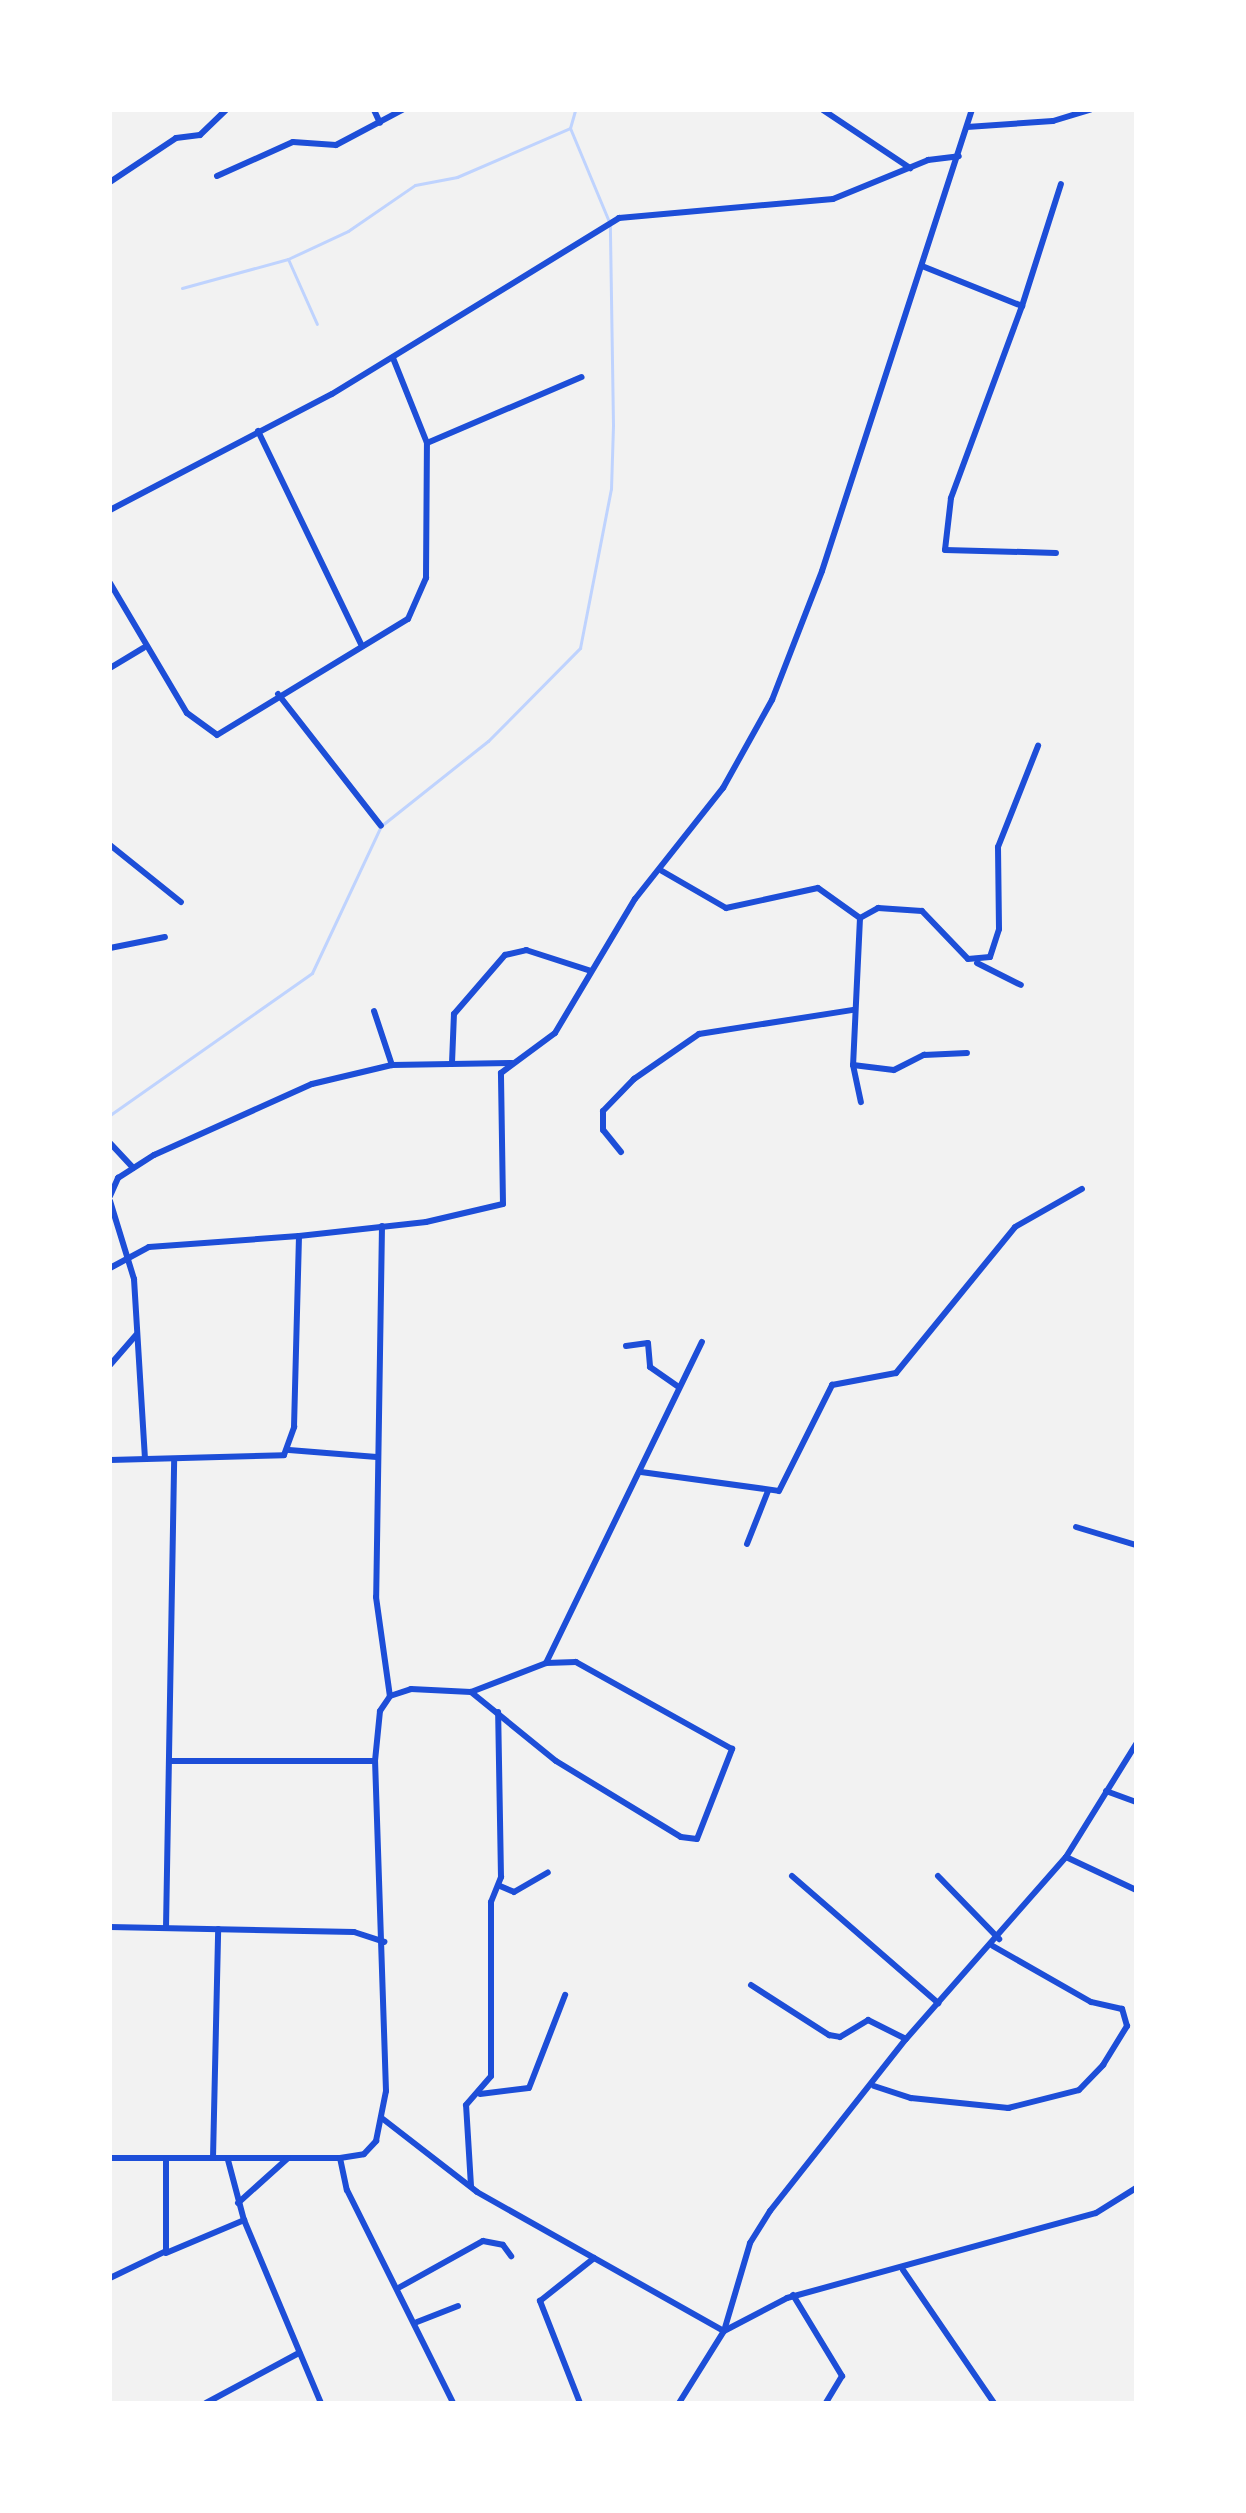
<!DOCTYPE html>
<html>
<head>
<meta charset="utf-8">
<style>
  body { margin:0 }
  #map { position:relative; width:1246px; height:2513px; overflow:hidden; background:#f2f2f2; font-family:"Public Sans",sans-serif }
  div>[style] { position:absolute }
  .stream>* { height:3px; margin:-1.5px; padding:0 1.5px; transform-origin:1.5px; border-radius:1.5px; background:#bfd3fe }
  .minor>* { height:6px; margin:-3px; padding:0 3px; transform-origin:3px; border-radius:3px; background:#1d4ed8 }
  span { translate:-50% -50%; white-space:nowrap; text-align:center; line-height:1.15; -webkit-text-stroke:6px #fff; paint-order:stroke }
  .frame { position:absolute; inset:0; border:112px solid #fff; pointer-events:none }
</style>
</head>
<body>
<div id="map">
  <div class="stream">
    <div style="left:288px;top:259px;width:71px;rotate:66deg"></div>
    <div style="left:182px;top:288px;width:110px;rotate:-15.3deg"></div>
    <div style="left:288px;top:259px;width:66px;rotate:-25deg"></div>
    <div style="left:348px;top:231px;width:81px;rotate:-34.5deg"></div>
    <div style="left:415px;top:185px;width:43px;rotate:-10.8deg"></div>
    <div style="left:457px;top:177px;width:123px;rotate:-23.4deg"></div>
    <div style="left:110px;top:1115px;width:247px;rotate:-35.1deg"></div>
    <div style="left:312px;top:973px;width:162px;rotate:-64.9deg"></div>
    <div style="left:381px;top:826px;width:137px;rotate:-38.5deg"></div>
    <div style="left:488px;top:741px;width:131px;rotate:-45.3deg"></div>
    <div style="left:580px;top:648px;width:162px;rotate:-79deg"></div>
    <div style="left:611px;top:489px;width:64px;rotate:-88.2deg"></div>
    <div style="left:613px;top:425px;width:201px;rotate:-90.9deg"></div>
    <div style="left:610px;top:224px;width:104px;rotate:-112.6deg"></div>
    <div style="left:570px;top:128px;width:19px;rotate:-74deg"></div>
  </div>
  <div class="minor">
    <div style="left:374px;top:110px;width:14px;rotate:65deg"></div>
    <div style="left:823px;top:110px;width:105px;rotate:33.7deg"></div>
    <div style="left:967px;top:127px;width:86px;rotate:-4deg"></div>
    <div style="left:1053px;top:121px;width:39px;rotate:-17deg"></div>
    <div style="left:217px;top:176px;width:83px;rotate:-24.1deg"></div>
    <div style="left:293px;top:142px;width:43px;rotate:4deg"></div>
    <div style="left:336px;top:145px;width:75px;rotate:-27.9deg"></div>
    <div style="left:110px;top:182px;width:79px;rotate:-33.7deg"></div>
    <div style="left:176px;top:138px;width:24px;rotate:-7deg"></div>
    <div style="left:200px;top:135px;width:36px;rotate:-44deg"></div>
    <div style="left:922px;top:266px;width:108px;rotate:21.8deg"></div>
    <div style="left:1022px;top:306px;width:128px;rotate:-72.3deg"></div>
    <div style="left:1022px;top:306px;width:205px;rotate:110.3deg"></div>
    <div style="left:951px;top:498px;width:52px;rotate:96.6deg"></div>
    <div style="left:945px;top:550px;width:111px;rotate:1.5deg"></div>
    <div style="left:258px;top:431px;width:237px;rotate:64.2deg"></div>
    <div style="left:427px;top:443px;width:168px;rotate:-23.1deg"></div>
    <div style="left:110px;top:510px;width:250px;rotate:-27.6deg"></div>
    <div style="left:332px;top:394px;width:337px;rotate:-31.5deg"></div>
    <div style="left:619px;top:218px;width:215px;rotate:-5.1deg"></div>
    <div style="left:833px;top:199px;width:103px;rotate:-22.3deg"></div>
    <div style="left:928px;top:160px;width:31px;rotate:-7deg"></div>
    <div style="left:110px;top:583px;width:151px;rotate:59.4deg"></div>
    <div style="left:187px;top:713px;width:37px;rotate:36deg"></div>
    <div style="left:217px;top:735px;width:223px;rotate:-31.3deg"></div>
    <div style="left:408px;top:619px;width:45px;rotate:-66.3deg"></div>
    <div style="left:426px;top:578px;width:135px;rotate:-89.6deg"></div>
    <div style="left:427px;top:443px;width:92px;rotate:-111.8deg"></div>
    <div style="left:110px;top:668px;width:39px;rotate:-31deg"></div>
    <div style="left:278px;top:694px;width:167px;rotate:52deg"></div>
    <div style="left:110px;top:845px;width:91px;rotate:38.8deg"></div>
    <div style="left:662px;top:871px;width:74px;rotate:30deg"></div>
    <div style="left:726px;top:908px;width:94px;rotate:-12.3deg"></div>
    <div style="left:818px;top:888px;width:52px;rotate:35.5deg"></div>
    <div style="left:860px;top:918px;width:147px;rotate:92.7deg"></div>
    <div style="left:853px;top:1065px;width:38px;rotate:78deg"></div>
    <div style="left:860px;top:918px;width:21px;rotate:-29deg"></div>
    <div style="left:878px;top:908px;width:44px;rotate:3.9deg"></div>
    <div style="left:922px;top:911px;width:66px;rotate:46.2deg"></div>
    <div style="left:968px;top:959px;width:22px;rotate:-5deg"></div>
    <div style="left:990px;top:957px;width:29px;rotate:-72deg"></div>
    <div style="left:999px;top:929px;width:82px;rotate:-90.7deg"></div>
    <div style="left:998px;top:847px;width:109px;rotate:-68.4deg"></div>
    <div style="left:110px;top:948px;width:56px;rotate:-11.3deg"></div>
    <div style="left:977px;top:963px;width:49px;rotate:26.6deg"></div>
    <div style="left:374px;top:1011px;width:57px;rotate:71.6deg"></div>
    <div style="left:452px;top:1063px;width:49px;rotate:-87.7deg"></div>
    <div style="left:454px;top:1014px;width:78px;rotate:-49.2deg"></div>
    <div style="left:505px;top:955px;width:22px;rotate:-13deg"></div>
    <div style="left:526px;top:950px;width:68px;rotate:17.9deg"></div>
    <div style="left:853px;top:1065px;width:41px;rotate:7deg"></div>
    <div style="left:894px;top:1070px;width:34px;rotate:-27deg"></div>
    <div style="left:924px;top:1055px;width:43px;rotate:-2.7deg"></div>
    <div style="left:110px;top:1143px;width:34px;rotate:47deg"></div>
    <div style="left:621px;top:1152px;width:28px;rotate:-129deg"></div>
    <div style="left:603px;top:1130px;width:19px;rotate:-90deg"></div>
    <div style="left:603px;top:1111px;width:45px;rotate:-45.9deg"></div>
    <div style="left:634px;top:1079px;width:79px;rotate:-34.7deg"></div>
    <div style="left:699px;top:1034px;width:156px;rotate:-8.9deg"></div>
    <div style="left:110px;top:1196px;width:20px;rotate:-66deg"></div>
    <div style="left:118px;top:1178px;width:43px;rotate:-32.6deg"></div>
    <div style="left:154px;top:1155px;width:173px;rotate:-24.2deg"></div>
    <div style="left:312px;top:1084px;width:82px;rotate:-13.4deg"></div>
    <div style="left:392px;top:1065px;width:120px;rotate:-1deg"></div>
    <div style="left:110px;top:1201px;width:82px;rotate:72.9deg"></div>
    <div style="left:134px;top:1279px;width:180px;rotate:86.5deg"></div>
    <div style="left:382px;top:1226px;width:371px;rotate:90.9deg"></div>
    <div style="left:376px;top:1597px;width:100px;rotate:82deg"></div>
    <div style="left:110px;top:1268px;width:44px;rotate:-28.3deg"></div>
    <div style="left:149px;top:1247px;width:150px;rotate:-4.2deg"></div>
    <div style="left:626px;top:1346px;width:22px;rotate:-8deg"></div>
    <div style="left:648px;top:1343px;width:24px;rotate:85deg"></div>
    <div style="left:650px;top:1367px;width:35px;rotate:35deg"></div>
    <div style="left:110px;top:1365px;width:40px;rotate:-49deg"></div>
    <div style="left:289px;top:1450px;width:88px;rotate:4.5deg"></div>
    <div style="left:110px;top:1460px;width:174px;rotate:-1.6deg"></div>
    <div style="left:284px;top:1455px;width:30px;rotate:-70deg"></div>
    <div style="left:294px;top:1427px;width:191px;rotate:-88.5deg"></div>
    <div style="left:299px;top:1236px;width:128px;rotate:-6.3deg"></div>
    <div style="left:426px;top:1222px;width:79px;rotate:-13.2deg"></div>
    <div style="left:503px;top:1204px;width:131px;rotate:-90.9deg"></div>
    <div style="left:501px;top:1073px;width:67px;rotate:-36.5deg"></div>
    <div style="left:555px;top:1033px;width:156px;rotate:-59.2deg"></div>
    <div style="left:635px;top:899px;width:142px;rotate:-51.6deg"></div>
    <div style="left:723px;top:788px;width:101px;rotate:-60.9deg"></div>
    <div style="left:772px;top:700px;width:138px;rotate:-68.8deg"></div>
    <div style="left:822px;top:571px;width:485px;rotate:-72deg"></div>
    <div style="left:641px;top:1472px;width:139px;rotate:7.8deg"></div>
    <div style="left:779px;top:1491px;width:119px;rotate:-63.4deg"></div>
    <div style="left:832px;top:1385px;width:65px;rotate:-10.6deg"></div>
    <div style="left:896px;top:1373px;width:188px;rotate:-50.8deg"></div>
    <div style="left:1015px;top:1227px;width:77px;rotate:-29.6deg"></div>
    <div style="left:1076px;top:1527px;width:63px;rotate:16.7deg"></div>
    <div style="left:747px;top:1544px;width:57px;rotate:-68.4deg"></div>
    <div style="left:471px;top:1692px;width:109px;rotate:39.1deg"></div>
    <div style="left:556px;top:1761px;width:146px;rotate:31.3deg"></div>
    <div style="left:681px;top:1837px;width:16px;rotate:7deg"></div>
    <div style="left:697px;top:1839px;width:97px;rotate:-68.7deg"></div>
    <div style="left:732px;top:1749px;width:179px;rotate:-150.9deg"></div>
    <div style="left:576px;top:1662px;width:30px;rotate:178deg"></div>
    <div style="left:169px;top:1761px;width:206px"></div>
    <div style="left:1106px;top:1791px;width:32px;rotate:20deg"></div>
    <div style="left:1066px;top:1857px;width:77px;rotate:25.2deg"></div>
    <div style="left:792px;top:1876px;width:194px;rotate:41deg"></div>
    <div style="left:938px;top:1876px;width:88px;rotate:45.9deg"></div>
    <div style="left:500px;top:1886px;width:15px;rotate:23deg"></div>
    <div style="left:514px;top:1892px;width:39px;rotate:-30deg"></div>
    <div style="left:110px;top:1927px;width:244px;rotate:1.2deg"></div>
    <div style="left:354px;top:1932px;width:32px;rotate:18deg"></div>
    <div style="left:166px;top:1928px;width:467px;rotate:-89deg"></div>
    <div style="left:751px;top:1985px;width:93px;rotate:32.7deg"></div>
    <div style="left:829px;top:2035px;width:11px;rotate:10deg"></div>
    <div style="left:840px;top:2037px;width:33px;rotate:-31deg"></div>
    <div style="left:868px;top:2020px;width:42px;rotate:26.6deg"></div>
    <div style="left:874px;top:2086px;width:39px;rotate:18deg"></div>
    <div style="left:911px;top:2098px;width:98px;rotate:5.9deg"></div>
    <div style="left:1008px;top:2108px;width:73px;rotate:-14.2deg"></div>
    <div style="left:1079px;top:2090px;width:35px;rotate:-46deg"></div>
    <div style="left:1103px;top:2065px;width:46px;rotate:-58.4deg"></div>
    <div style="left:1127px;top:2026px;width:18px;rotate:-106deg"></div>
    <div style="left:1122px;top:2009px;width:32px;rotate:-167deg"></div>
    <div style="left:1091px;top:2002px;width:113px;rotate:-150.3deg"></div>
    <div style="left:480px;top:2094px;width:49px;rotate:-7deg"></div>
    <div style="left:529px;top:2088px;width:100px;rotate:-68.8deg"></div>
    <div style="left:383px;top:2119px;width:119px;rotate:37.8deg"></div>
    <div style="left:477px;top:2192px;width:283px;rotate:29.4deg"></div>
    <div style="left:724px;top:2331px;width:92px;rotate:-73.5deg"></div>
    <div style="left:750px;top:2243px;width:38px;rotate:-58deg"></div>
    <div style="left:770px;top:2211px;width:219px;rotate:-51.7deg"></div>
    <div style="left:906px;top:2039px;width:242px;rotate:-48.7deg"></div>
    <div style="left:1066px;top:1857px;width:133px;rotate:-58.2deg"></div>
    <div style="left:110px;top:2158px;width:230px"></div>
    <div style="left:340px;top:2158px;width:24px;rotate:-9deg"></div>
    <div style="left:364px;top:2154px;width:18px;rotate:-47deg"></div>
    <div style="left:376px;top:2141px;width:51px;rotate:-78.7deg"></div>
    <div style="left:386px;top:2091px;width:330px;rotate:-91.9deg"></div>
    <div style="left:375px;top:1761px;width:50px;rotate:-84.3deg"></div>
    <div style="left:380px;top:1711px;width:18px;rotate:-56deg"></div>
    <div style="left:390px;top:1696px;width:22px;rotate:-18deg"></div>
    <div style="left:411px;top:1689px;width:60px;rotate:2.9deg"></div>
    <div style="left:471px;top:1692px;width:80px;rotate:-21.1deg"></div>
    <div style="left:546px;top:1663px;width:357px;rotate:-64.1deg"></div>
    <div style="left:213px;top:2158px;width:229px;rotate:-88.7deg"></div>
    <div style="left:340px;top:2158px;width:33px;rotate:78deg"></div>
    <div style="left:347px;top:2190px;width:238px;rotate:63.5deg"></div>
    <div style="left:228px;top:2160px;width:62px;rotate:75.1deg"></div>
    <div style="left:244px;top:2220px;width:199px;rotate:67.2deg"></div>
    <div style="left:471px;top:2186px;width:81px;rotate:-93.5deg"></div>
    <div style="left:466px;top:2105px;width:38px;rotate:-49deg"></div>
    <div style="left:491px;top:2076px;width:174px;rotate:-90deg"></div>
    <div style="left:491px;top:1902px;width:27px;rotate:-68deg"></div>
    <div style="left:501px;top:1877px;width:165px;rotate:-91deg"></div>
    <div style="left:238px;top:2203px;width:67px;rotate:-42deg"></div>
    <div style="left:166px;top:2253px;width:85px;rotate:-22.9deg"></div>
    <div style="left:903px;top:2270px;width:161px;rotate:55.6deg"></div>
    <div style="left:110px;top:2278px;width:62px;rotate:-25.7deg"></div>
    <div style="left:166px;top:2251px;width:92px;rotate:-90deg"></div>
    <div style="left:400px;top:2287px;width:95px;rotate:-29deg"></div>
    <div style="left:483px;top:2241px;width:20px;rotate:11deg"></div>
    <div style="left:503px;top:2245px;width:14px;rotate:54deg"></div>
    <div style="left:793px;top:2295px;width:95px;rotate:58.8deg"></div>
    <div style="left:842px;top:2376px;width:31px;rotate:121deg"></div>
    <div style="left:417px;top:2322px;width:44px;rotate:-21.3deg"></div>
    <div style="left:206px;top:2403px;width:106px;rotate:-28.3deg"></div>
    <div style="left:580px;top:2403px;width:110px;rotate:-111.4deg"></div>
    <div style="left:540px;top:2301px;width:69px;rotate:-38.5deg"></div>
    <div style="left:679px;top:2403px;width:85px;rotate:-58deg"></div>
    <div style="left:724px;top:2331px;width:71px;rotate:-27.6deg"></div>
    <div style="left:787px;top:2298px;width:320px;rotate:-15.4deg"></div>
    <div style="left:1096px;top:2213px;width:47px;rotate:-32deg"></div>
  </div>
  <div class="frame"></div>
</div>
</body>
</html>
